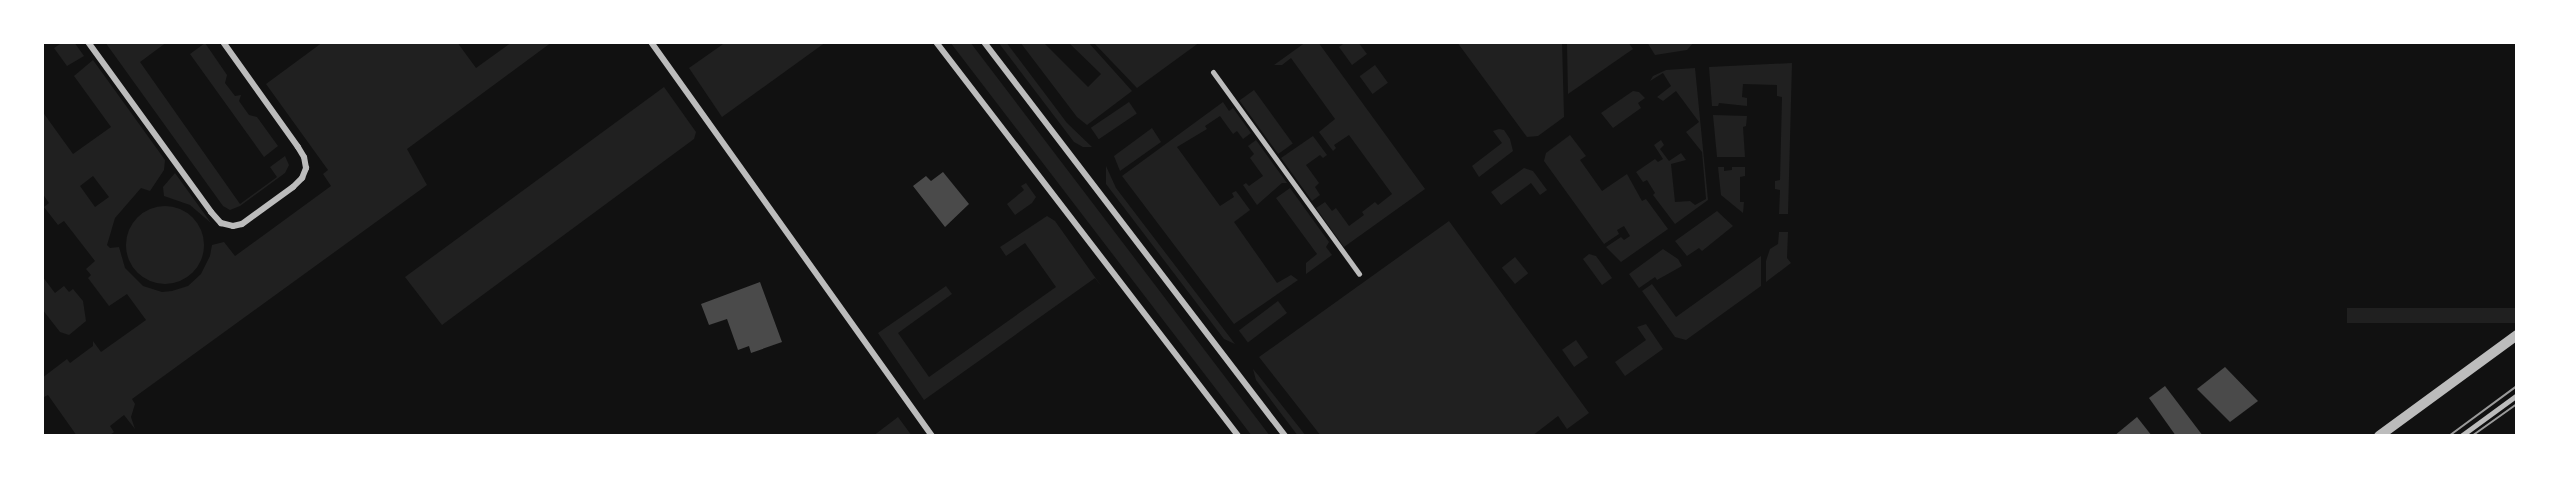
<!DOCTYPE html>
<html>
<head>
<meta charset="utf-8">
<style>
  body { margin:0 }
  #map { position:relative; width:2559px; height:478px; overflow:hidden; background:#111; font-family:"Asap Condensed",sans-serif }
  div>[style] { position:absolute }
  .green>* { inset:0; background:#202020; transform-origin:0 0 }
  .round { border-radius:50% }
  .building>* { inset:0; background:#4a4a4a }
  .service>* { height:4.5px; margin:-2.25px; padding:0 2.25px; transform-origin:2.25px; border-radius:2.25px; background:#bcbcbc }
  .pedestrian>* { height:5px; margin:-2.5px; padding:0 2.5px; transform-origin:2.5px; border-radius:2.5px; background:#bcbcbc }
  .minor>* { height:6px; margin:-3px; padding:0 3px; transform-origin:3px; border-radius:3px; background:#bcbcbc }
  .tertiary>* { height:10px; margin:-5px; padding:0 5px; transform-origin:5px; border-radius:5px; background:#bcbcbc }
  .tram>* { height:1.5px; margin:-0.75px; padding:0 0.75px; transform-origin:0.75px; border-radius:0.75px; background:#9a9a9a }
  span { translate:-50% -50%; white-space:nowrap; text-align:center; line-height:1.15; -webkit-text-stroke:4.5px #fff; paint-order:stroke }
  .frame { position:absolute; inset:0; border:44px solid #fff; pointer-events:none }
</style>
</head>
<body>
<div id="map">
  <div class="green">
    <div style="clip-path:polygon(63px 42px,74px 42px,84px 56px,67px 66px,54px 48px)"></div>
    <div style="clip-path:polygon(105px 42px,167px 42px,140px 62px,240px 204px,277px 177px,270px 167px,285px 156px,289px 165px,285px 173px,240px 206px,230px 210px,223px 206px)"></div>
    <div style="clip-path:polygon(evenodd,323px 42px,457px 42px,476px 68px,512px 42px,552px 42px,407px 149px,427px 185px,132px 399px,135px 404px,131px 417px,135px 429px,124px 415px,110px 426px,114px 432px,109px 436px,77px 436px,48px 395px,42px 398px,42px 378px,67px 359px,70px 363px,93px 346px,93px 341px,101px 352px,146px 320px,127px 294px,109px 306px,88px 278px,91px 275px,86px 269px,95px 261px,64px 221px,58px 225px,44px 207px,49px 203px,42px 193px,42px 111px,73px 154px,111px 127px,74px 76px,93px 60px,165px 160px,164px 170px,150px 191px,141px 188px,115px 218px,107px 245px,110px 248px,119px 247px,125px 268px,143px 286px,162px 292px,172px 291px,188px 286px,201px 274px,210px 256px,212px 245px,224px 242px,235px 256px,331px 186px,323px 174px,328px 170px,266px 84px,323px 42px,93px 176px,109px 197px,95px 207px,80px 186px,93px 176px)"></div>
    <div style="clip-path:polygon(726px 42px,826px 42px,722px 117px,689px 68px)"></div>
    <div style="clip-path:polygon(950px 42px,970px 42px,1270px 436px,1252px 436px)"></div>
    <div style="clip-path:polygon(998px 42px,1006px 42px,1067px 123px,1092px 147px,1083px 147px,1074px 142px)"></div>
    <div style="clip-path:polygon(1020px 42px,1043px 42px,1088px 87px,1101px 74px,1068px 42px,1088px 42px,1132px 91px,1087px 125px,1077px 117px)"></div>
    <div style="clip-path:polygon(1093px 42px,1200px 42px,1137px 88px)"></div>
    <div style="clip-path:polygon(1306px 42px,1318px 42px,1425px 189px,1344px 247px,1316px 208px,1325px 202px,1332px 211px,1336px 208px,1349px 226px,1364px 215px,1362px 212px,1375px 202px,1378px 205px,1392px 194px,1349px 135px,1334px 145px,1336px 148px,1333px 151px,1319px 132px,1335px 119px,1291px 58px,1282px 65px,1274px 65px)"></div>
    <div style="clip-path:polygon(1346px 42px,1358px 42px,1367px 54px,1352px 65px,1339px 47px)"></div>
    <div style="clip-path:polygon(1457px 42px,1562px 42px,1564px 117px,1538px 136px,1527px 137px)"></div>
    <div style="clip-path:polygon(1567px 42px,1628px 42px,1633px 49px,1568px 94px)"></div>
    <div style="clip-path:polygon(1647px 42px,1694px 42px,1687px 50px,1655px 55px)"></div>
    <div style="clip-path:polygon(205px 43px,227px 75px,225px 83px,235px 96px,241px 95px,239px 101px,249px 115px,257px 117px,278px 146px,264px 157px,190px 54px)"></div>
    <div style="clip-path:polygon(1792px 63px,1788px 214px,1779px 214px,1780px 190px,1775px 189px,1775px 181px,1780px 180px,1782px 97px,1777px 96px,1777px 85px,1743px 84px,1742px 97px,1747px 98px,1747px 106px,1719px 103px,1718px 106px,1712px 106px,1709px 67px)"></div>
    <div style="left:1375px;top:65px;width:22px;height:19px;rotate:54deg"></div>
    <div style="clip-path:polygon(1695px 68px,1708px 200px,1675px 224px,1653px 195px,1655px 193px,1647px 180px,1643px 182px,1636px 172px,1655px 159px,1658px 162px,1663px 159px,1654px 145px,1661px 140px,1664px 145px,1660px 149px,1669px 161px,1681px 153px,1686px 160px,1671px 164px,1675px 202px,1690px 201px,1695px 205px,1706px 199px,1702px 152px,1686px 132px,1699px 122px,1676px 91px,1663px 101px,1657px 97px,1671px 86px,1663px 73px,1650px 81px,1653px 76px,1666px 70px)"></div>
    <div style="clip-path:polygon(664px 87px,696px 132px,694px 139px,442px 325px,405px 277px)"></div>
    <div style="left:1254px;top:90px;width:66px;height:18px;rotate:54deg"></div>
    <div style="clip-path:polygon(1633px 91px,1639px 92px,1645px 98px,1638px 103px,1641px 108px,1613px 128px,1601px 113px)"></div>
    <div style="left:1129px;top:102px;width:14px;height:46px;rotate:56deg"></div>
    <div style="clip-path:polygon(1223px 102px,1229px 111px,1233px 108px,1251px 133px,1243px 139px,1237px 131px,1233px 134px,1220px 116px,1205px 126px,1207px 129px,1177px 147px,1220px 206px,1234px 197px,1232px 193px,1236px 191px,1250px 210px,1234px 222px,1277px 283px,1291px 275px,1298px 280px,1234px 324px,1122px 176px)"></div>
    <div style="clip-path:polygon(1713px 115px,1747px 116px,1746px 126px,1743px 127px,1745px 157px,1717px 157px)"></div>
    <div style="clip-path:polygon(1152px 128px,1161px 142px,1120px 171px,1114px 156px)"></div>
    <div style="clip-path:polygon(1499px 129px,1504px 130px,1510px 139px,1513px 151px,1479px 177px,1472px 166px,1502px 143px,1493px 131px)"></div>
    <div style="clip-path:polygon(1570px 135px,1586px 156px,1580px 160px,1602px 191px,1627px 174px,1642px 201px,1646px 199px,1668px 229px,1621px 262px,1606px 247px,1621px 237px,1624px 240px,1630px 236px,1624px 226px,1617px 230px,1619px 234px,1604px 244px,1544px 161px,1546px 153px)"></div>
    <div style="clip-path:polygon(1313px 136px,1327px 155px,1323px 158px,1320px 155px,1306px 165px,1319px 183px,1315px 187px,1320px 195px,1312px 201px,1281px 158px)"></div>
    <div style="clip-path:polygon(1256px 140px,1287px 183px,1282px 183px,1257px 205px,1243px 185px,1246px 183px,1249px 186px,1263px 176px,1250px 158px,1254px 154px,1248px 146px)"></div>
    <div style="clip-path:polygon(1106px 166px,1116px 188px,1235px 344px,1224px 339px,1106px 184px)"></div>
    <div style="clip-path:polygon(1718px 167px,1724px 167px,1724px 171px,1732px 170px,1732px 167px,1745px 167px,1745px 176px,1740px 177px,1740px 202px,1744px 202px,1743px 213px,1721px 195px)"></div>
    <div style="clip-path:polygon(1524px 168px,1533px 171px,1547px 190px,1540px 195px,1531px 183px,1501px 205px,1491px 192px)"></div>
    <div style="clip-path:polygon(175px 173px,211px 223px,190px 205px,164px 196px,163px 187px)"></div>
    <div style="clip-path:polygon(1026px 183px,1036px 197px,1032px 203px,1015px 215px,1007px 204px,1024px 190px,1021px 186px)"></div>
    <div style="clip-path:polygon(1290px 188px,1329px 242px,1326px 247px,1332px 255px,1306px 274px,1306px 263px,1317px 254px,1276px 198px)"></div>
    <div class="round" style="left:126px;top:206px;width:78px;height:78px"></div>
    <div style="clip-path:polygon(1717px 211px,1733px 226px,1702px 251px,1699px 248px,1687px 256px,1675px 241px)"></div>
    <div style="clip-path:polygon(1047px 216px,1055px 221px,1102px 287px,1095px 278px,924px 400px,878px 333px,946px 286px,952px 294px,898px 333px,929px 377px,1056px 287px,1025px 243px,1006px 256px,1000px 247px)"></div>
    <div style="clip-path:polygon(1449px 221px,1589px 413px,1567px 429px,1558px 416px,1532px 436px,1321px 436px,1259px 357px)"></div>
    <div style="clip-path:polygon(1779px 232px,1788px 232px,1787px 258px,1791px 263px,1766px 282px,1766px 261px,1770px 249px,1778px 244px)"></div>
    <div style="clip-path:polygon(1663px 249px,1678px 259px,1682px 266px,1657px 280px,1655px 277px,1639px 288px,1629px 274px)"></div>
    <div style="clip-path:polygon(1589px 254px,1596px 256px,1612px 278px,1602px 285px,1583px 259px)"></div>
    <div style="clip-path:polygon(1761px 256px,1761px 286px,1686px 340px,1675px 337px,1642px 291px,1652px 284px,1676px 317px)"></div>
    <div style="left:1515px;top:257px;width:21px;height:17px;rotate:51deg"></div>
    <div style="clip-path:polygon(42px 276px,55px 293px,64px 286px,69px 292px,73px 289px,83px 301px,86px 321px,69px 335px,60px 332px,42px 309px)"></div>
    <div style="left:1278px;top:301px;width:15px;height:49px;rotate:53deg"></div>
    <div style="left:2517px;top:308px;width:15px;height:170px;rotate:90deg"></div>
    <div style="clip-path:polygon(1646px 324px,1663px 349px,1625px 376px,1615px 362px,1646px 340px,1637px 327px)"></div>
    <div style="left:1576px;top:340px;width:21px;height:17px;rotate:55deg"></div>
    <div style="clip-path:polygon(1253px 369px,1258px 375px,1306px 436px,1298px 436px,1256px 380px)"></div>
    <div style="clip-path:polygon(898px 417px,912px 436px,873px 436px)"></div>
  </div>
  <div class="building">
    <div style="clip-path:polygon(943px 172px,969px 204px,945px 227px,913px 186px,926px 176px,931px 181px)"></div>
    <div style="clip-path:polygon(760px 282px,782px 342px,751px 353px,749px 346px,738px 350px,727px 319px,709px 325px,701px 304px)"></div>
    <div style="clip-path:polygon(2225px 367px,2258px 401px,2230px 422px,2197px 389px)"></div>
    <div style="clip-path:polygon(2165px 386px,2203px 436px,2176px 436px,2149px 398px)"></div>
    <div style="clip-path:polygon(2137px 417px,2152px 436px,2114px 436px)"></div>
  </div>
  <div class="service">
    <div style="left:2461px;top:436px;width:69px;rotate:-36.2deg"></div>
  </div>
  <div class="pedestrian">
    <div style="left:1213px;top:72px;width:249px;rotate:54.1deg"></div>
  </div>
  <div class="minor">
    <div style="left:88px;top:42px;width:210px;rotate:54.1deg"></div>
    <div style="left:211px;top:212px;width:15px;rotate:48deg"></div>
    <div style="left:221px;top:223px;width:12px;rotate:14deg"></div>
    <div style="left:233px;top:226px;width:9px;rotate:-13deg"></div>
    <div style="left:242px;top:224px;width:63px;rotate:-36deg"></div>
    <div style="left:293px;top:187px;width:13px;rotate:-45deg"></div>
    <div style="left:302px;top:178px;width:11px;rotate:-68deg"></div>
    <div style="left:306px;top:168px;width:11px;rotate:-100deg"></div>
    <div style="left:304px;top:157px;width:12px;rotate:-121deg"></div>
    <div style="left:298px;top:147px;width:129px;rotate:-125.5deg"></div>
    <div style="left:651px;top:42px;width:484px;rotate:54.5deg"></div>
    <div style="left:936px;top:42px;width:496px;rotate:52.5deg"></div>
    <div style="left:984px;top:42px;width:496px;rotate:52.6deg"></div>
  </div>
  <div class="tertiary">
    <div style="left:2379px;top:436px;width:171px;rotate:-36.2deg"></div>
  </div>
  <div class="tram">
    <div style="left:2449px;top:436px;width:84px;rotate:-36.3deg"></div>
    <div style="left:2472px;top:436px;width:55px;rotate:-35.4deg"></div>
  </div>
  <div class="frame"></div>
</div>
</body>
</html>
